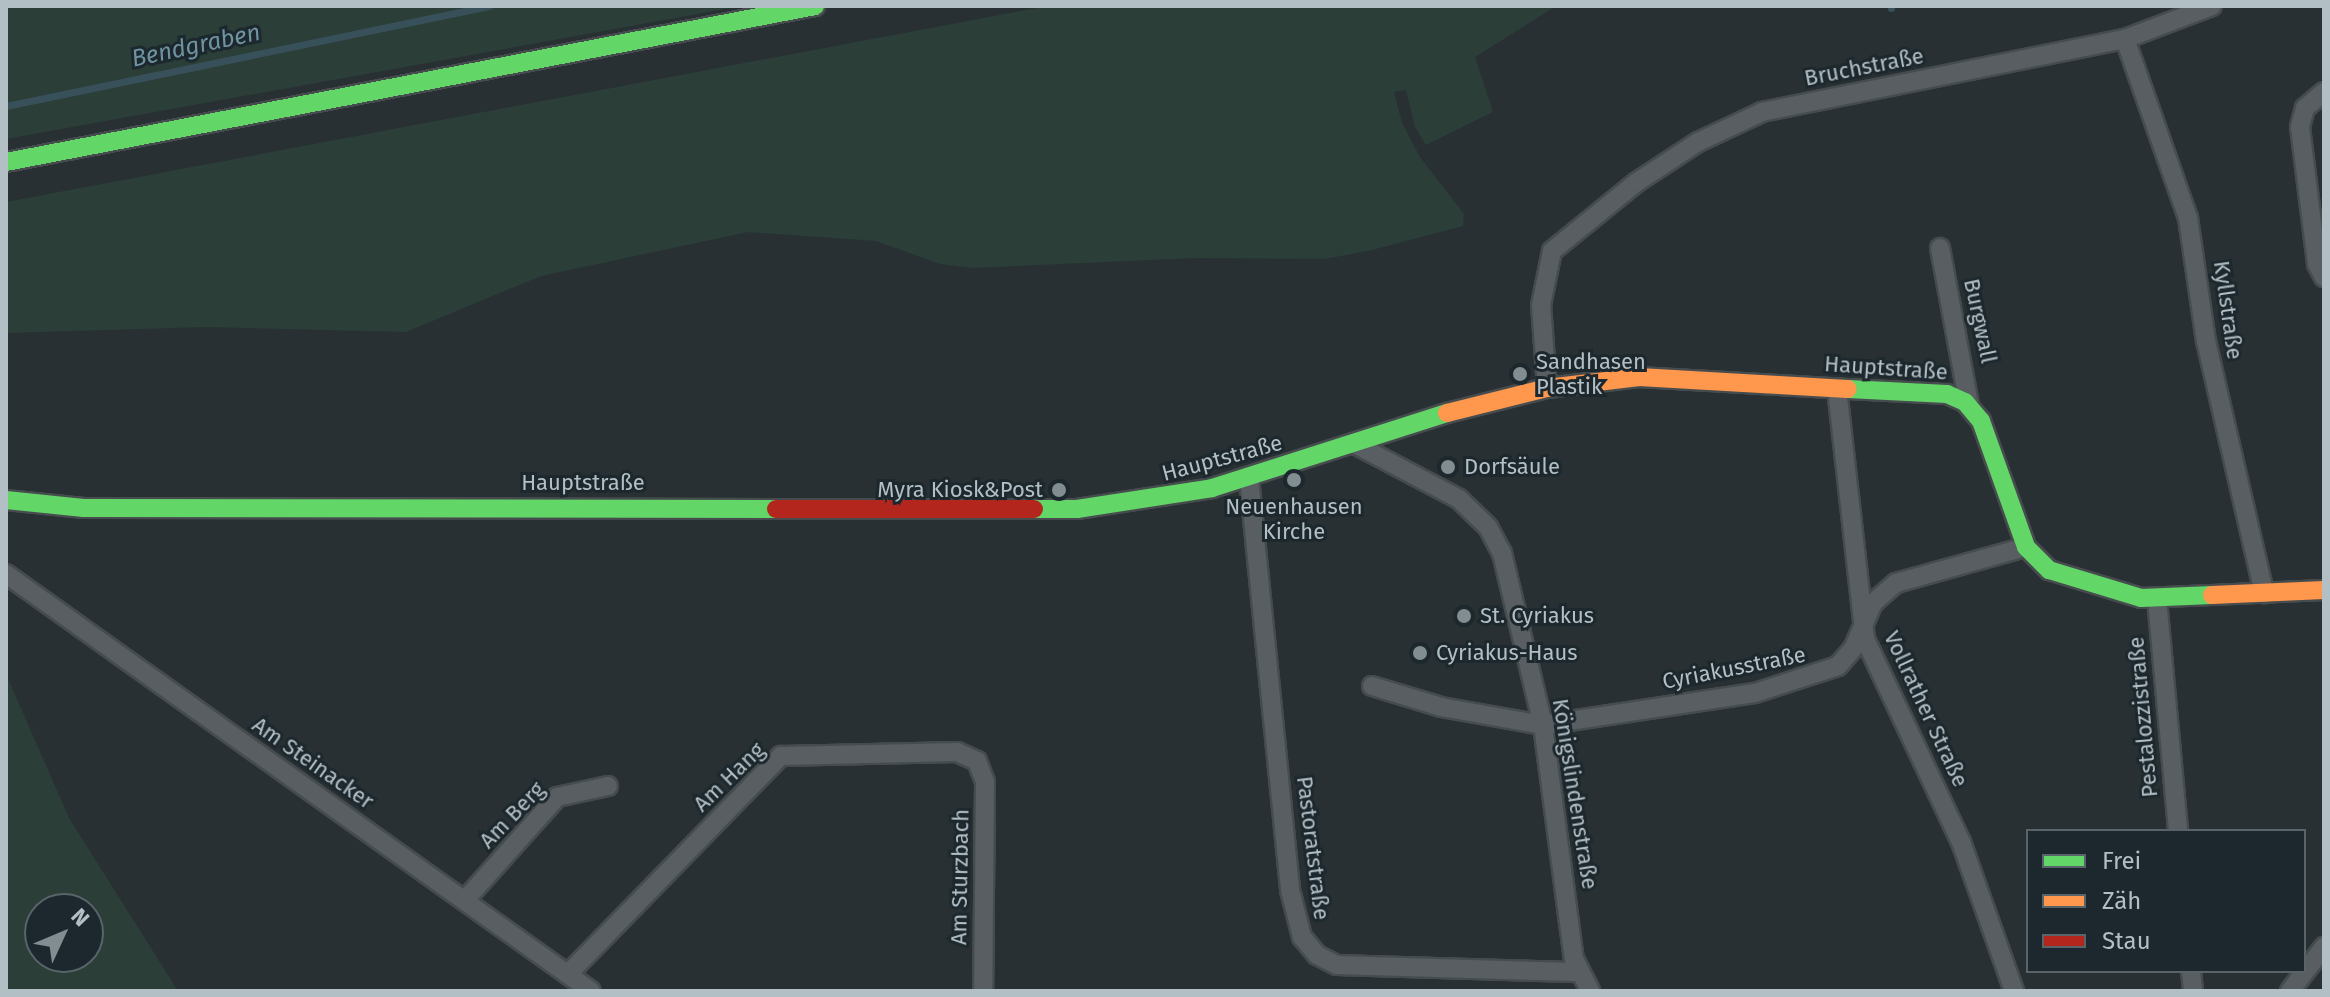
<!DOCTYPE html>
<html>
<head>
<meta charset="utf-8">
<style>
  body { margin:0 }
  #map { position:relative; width:2330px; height:997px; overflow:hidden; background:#283033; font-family:"Fira Sans",sans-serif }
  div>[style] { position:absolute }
  .green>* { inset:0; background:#2b3e38 }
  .stream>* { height:7px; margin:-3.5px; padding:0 3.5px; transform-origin:3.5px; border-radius:3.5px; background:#375059 }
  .roads { filter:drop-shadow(2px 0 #464c4e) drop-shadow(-2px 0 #464c4e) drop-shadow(0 2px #464c4e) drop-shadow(0 -2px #464c4e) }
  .street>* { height:18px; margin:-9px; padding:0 9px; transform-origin:9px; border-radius:9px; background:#585e61 }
  .fast>* { height:18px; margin:-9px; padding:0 9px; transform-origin:9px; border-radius:9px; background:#63d668 }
  .slow>* { height:18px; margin:-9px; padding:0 9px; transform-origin:9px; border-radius:9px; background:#ff974d }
  .jam>* { height:18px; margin:-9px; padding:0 9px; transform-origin:9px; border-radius:9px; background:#b3261e }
  .dots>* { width:22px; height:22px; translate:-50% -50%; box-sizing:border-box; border:4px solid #1c282d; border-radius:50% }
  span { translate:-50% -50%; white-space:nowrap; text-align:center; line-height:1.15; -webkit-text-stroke:6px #1c282d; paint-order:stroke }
  .street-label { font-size:22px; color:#b2bfc4 }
  .poi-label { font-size:22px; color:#b2bfc4 }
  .left { translate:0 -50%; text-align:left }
  .right { translate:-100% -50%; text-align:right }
  .water-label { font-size:24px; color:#6f93a0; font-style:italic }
  .frame { position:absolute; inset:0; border:8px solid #b2bfc4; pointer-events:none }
  .legend { position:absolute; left:2026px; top:829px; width:280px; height:144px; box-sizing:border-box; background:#1c282d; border:2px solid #586469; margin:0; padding:10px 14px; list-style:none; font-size:24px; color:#b2bfc4 }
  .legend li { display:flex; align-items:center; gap:16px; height:40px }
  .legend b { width:40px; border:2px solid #586469 }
  .north { position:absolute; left:24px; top:893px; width:80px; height:80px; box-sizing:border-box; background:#1c282d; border:2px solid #586469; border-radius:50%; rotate:46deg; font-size:22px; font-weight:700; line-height:32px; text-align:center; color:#b2bfc4 }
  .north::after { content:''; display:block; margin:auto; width:28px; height:36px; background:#828d91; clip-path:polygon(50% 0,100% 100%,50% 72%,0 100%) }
</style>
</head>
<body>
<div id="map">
  <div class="green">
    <div style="clip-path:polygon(6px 6px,742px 6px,6px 139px)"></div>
    <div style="clip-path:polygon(1047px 6px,1556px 6px,1475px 57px,1493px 112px,1426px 145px,1415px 127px,1406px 90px,1394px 92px,1402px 123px,1420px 157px,1464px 214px,1463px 226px,1372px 250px,1325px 259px,1195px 258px,973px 268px,940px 264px,876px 241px,748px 232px,541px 276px,406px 332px,208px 327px,6px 333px,6px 202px)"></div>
    <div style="clip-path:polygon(evenodd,6px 674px,69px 818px,178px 991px,6px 991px,6px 674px,88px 909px,88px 957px,40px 957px,40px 909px,88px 909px)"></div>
  </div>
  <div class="stream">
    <div style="left:1891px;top:6px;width:2px;rotate:90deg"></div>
    <div style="left:6px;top:106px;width:493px;rotate:-11.7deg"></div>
  </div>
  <div class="roads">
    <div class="street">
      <div style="left:2125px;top:39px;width:190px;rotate:70.6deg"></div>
      <div style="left:2188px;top:218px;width:124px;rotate:81.7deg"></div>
      <div style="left:2206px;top:341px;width:259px;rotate:77deg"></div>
      <div style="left:2324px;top:92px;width:25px;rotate:140deg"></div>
      <div style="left:2305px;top:108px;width:20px;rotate:105deg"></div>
      <div style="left:2300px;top:127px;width:138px;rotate:82.9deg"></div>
      <div style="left:2317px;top:264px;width:15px;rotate:62deg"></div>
      <div style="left:1940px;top:248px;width:160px;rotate:79.5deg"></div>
      <div style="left:1547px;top:388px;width:83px;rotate:-94.1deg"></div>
      <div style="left:1541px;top:305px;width:55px;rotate:-78.5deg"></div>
      <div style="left:1552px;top:251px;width:109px;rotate:-39.1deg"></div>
      <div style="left:1637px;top:182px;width:73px;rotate:-33.3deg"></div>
      <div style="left:1698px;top:142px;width:71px;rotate:-25.1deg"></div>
      <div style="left:1762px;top:112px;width:370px;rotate:-11.4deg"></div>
      <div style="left:2125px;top:39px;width:93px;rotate:-20.8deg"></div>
      <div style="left:1837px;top:389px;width:252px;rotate:83.6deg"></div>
      <div style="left:1865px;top:639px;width:225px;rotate:64.7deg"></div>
      <div style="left:1961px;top:842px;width:158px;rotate:70.4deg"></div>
      <div style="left:1353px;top:443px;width:120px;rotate:27.8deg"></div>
      <div style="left:1459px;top:499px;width:40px;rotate:44deg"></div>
      <div style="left:1488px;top:527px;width:30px;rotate:62deg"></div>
      <div style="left:1502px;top:553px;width:177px;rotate:76.6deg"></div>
      <div style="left:1543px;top:725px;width:236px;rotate:82.5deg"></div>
      <div style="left:1574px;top:959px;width:36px;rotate:63deg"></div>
      <div style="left:1249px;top:478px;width:414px;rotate:84.3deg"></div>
      <div style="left:1290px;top:890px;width:49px;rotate:75.7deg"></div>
      <div style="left:1302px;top:937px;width:23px;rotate:50deg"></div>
      <div style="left:1317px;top:955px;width:22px;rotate:27deg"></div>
      <div style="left:1337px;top:965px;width:242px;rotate:1.7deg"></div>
      <div style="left:6px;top:574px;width:718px;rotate:35.48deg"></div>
      <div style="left:2157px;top:599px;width:233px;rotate:84.8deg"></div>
      <div style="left:1372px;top:686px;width:72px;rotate:16.9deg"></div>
      <div style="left:1441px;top:707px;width:104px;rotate:10deg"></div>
      <div style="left:1543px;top:725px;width:214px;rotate:-8.6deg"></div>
      <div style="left:1755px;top:693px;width:87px;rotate:-18deg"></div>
      <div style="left:1838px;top:666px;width:23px;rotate:-49deg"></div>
      <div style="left:1853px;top:649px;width:50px;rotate:-66.5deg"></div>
      <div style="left:1873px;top:603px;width:30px;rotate:-41deg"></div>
      <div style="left:1896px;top:583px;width:135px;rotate:-15.5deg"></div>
      <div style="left:465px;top:900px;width:138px;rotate:-48.2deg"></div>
      <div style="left:557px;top:797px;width:52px;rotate:-12.2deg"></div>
      <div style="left:2191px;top:971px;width:20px;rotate:84deg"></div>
      <div style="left:568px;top:974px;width:305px;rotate:-45.7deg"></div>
      <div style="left:781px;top:756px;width:176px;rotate:-1.3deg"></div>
      <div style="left:957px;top:752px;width:22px;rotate:24deg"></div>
      <div style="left:977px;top:761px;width:22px;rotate:69deg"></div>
      <div style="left:985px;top:782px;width:209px;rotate:90.5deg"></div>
      <div style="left:2290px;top:991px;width:56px;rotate:-52.3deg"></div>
    </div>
    <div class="fast">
      <div style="left:6px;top:162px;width:824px;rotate:-10.91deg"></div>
      <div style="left:1848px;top:389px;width:99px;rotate:2.9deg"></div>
      <div style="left:1947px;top:394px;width:20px;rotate:24deg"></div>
      <div style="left:1965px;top:402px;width:25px;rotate:50deg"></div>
      <div style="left:1981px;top:421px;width:134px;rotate:70.3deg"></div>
      <div style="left:2026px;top:547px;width:33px;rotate:45deg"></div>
      <div style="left:2049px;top:570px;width:96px;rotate:16.9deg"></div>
      <div style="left:2141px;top:598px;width:71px;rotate:-2.4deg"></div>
      <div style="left:6px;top:500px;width:78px;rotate:5.9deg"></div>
      <div style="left:84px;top:508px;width:692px;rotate:0.08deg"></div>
      <div style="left:1034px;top:509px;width:43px"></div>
      <div style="left:1077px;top:509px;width:137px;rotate:-8.8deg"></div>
      <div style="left:1212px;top:488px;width:247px;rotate:-17.7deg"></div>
    </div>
    <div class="slow">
      <div style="left:1447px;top:413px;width:103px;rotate:-14deg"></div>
      <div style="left:1547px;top:388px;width:93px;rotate:-6.8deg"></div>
      <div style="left:1639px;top:377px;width:209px;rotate:3.3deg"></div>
      <div style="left:2212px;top:595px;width:112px;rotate:-2.6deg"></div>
    </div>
    <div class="jam">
      <div style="left:776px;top:509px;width:258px"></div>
    </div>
  </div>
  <div class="dots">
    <div style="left:1520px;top:374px;background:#828d91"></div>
    <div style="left:1448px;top:467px;background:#828d91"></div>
    <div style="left:1294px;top:480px;background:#828d91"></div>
    <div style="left:1059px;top:490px;background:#828d91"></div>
    <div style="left:1464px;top:616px;background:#828d91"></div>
    <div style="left:1420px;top:653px;background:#828d91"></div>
  </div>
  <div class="street-label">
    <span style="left:1864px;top:67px;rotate:-11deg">Bruchstraße</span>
    <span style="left:2228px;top:310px;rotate:82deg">Kyllstraße</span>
    <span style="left:1980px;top:321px;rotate:78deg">Burgwall</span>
    <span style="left:1886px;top:368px;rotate:4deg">Hauptstraße</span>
    <span style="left:1222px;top:458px;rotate:-15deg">Hauptstraße</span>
    <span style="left:583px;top:483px">Hauptstraße</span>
    <span style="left:1734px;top:668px;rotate:-11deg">Cyriakusstraße</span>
    <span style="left:1926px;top:709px;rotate:65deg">Vollrather Straße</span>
    <span style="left:2143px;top:717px;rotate:-95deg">Pestalozzistraße</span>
    <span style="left:313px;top:763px;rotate:35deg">Am Steinacker</span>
    <span style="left:729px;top:777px;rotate:-44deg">Am Hang</span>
    <span style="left:1575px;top:794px;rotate:81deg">Königslindenstraße</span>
    <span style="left:512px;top:815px;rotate:-46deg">Am Berg</span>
    <span style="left:1313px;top:848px;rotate:83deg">Pastoratstraße</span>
    <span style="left:960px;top:877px;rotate:-89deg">Am Sturzbach</span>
  </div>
  <div class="poi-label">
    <span class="left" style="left:1536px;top:374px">Sandhasen<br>Plastik</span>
    <span class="left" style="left:1464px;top:467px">Dorfsäule</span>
    <span class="right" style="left:1043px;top:490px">Myra Kiosk&amp;Post</span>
    <span style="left:1294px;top:519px">Neuenhausen<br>Kirche</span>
    <span class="left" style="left:1480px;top:616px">St. Cyriakus</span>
    <span class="left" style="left:1436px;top:653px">Cyriakus-Haus</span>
  </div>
  <div class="water-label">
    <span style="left:196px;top:46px;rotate:-12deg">Bendgraben</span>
  </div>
  <div class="frame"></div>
  <ul class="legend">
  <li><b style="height:10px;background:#63d668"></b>Frei</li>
  <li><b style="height:10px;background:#ff974d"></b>Zäh</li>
  <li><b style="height:10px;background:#b3261e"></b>Stau</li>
  </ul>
  <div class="north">N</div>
</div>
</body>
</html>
